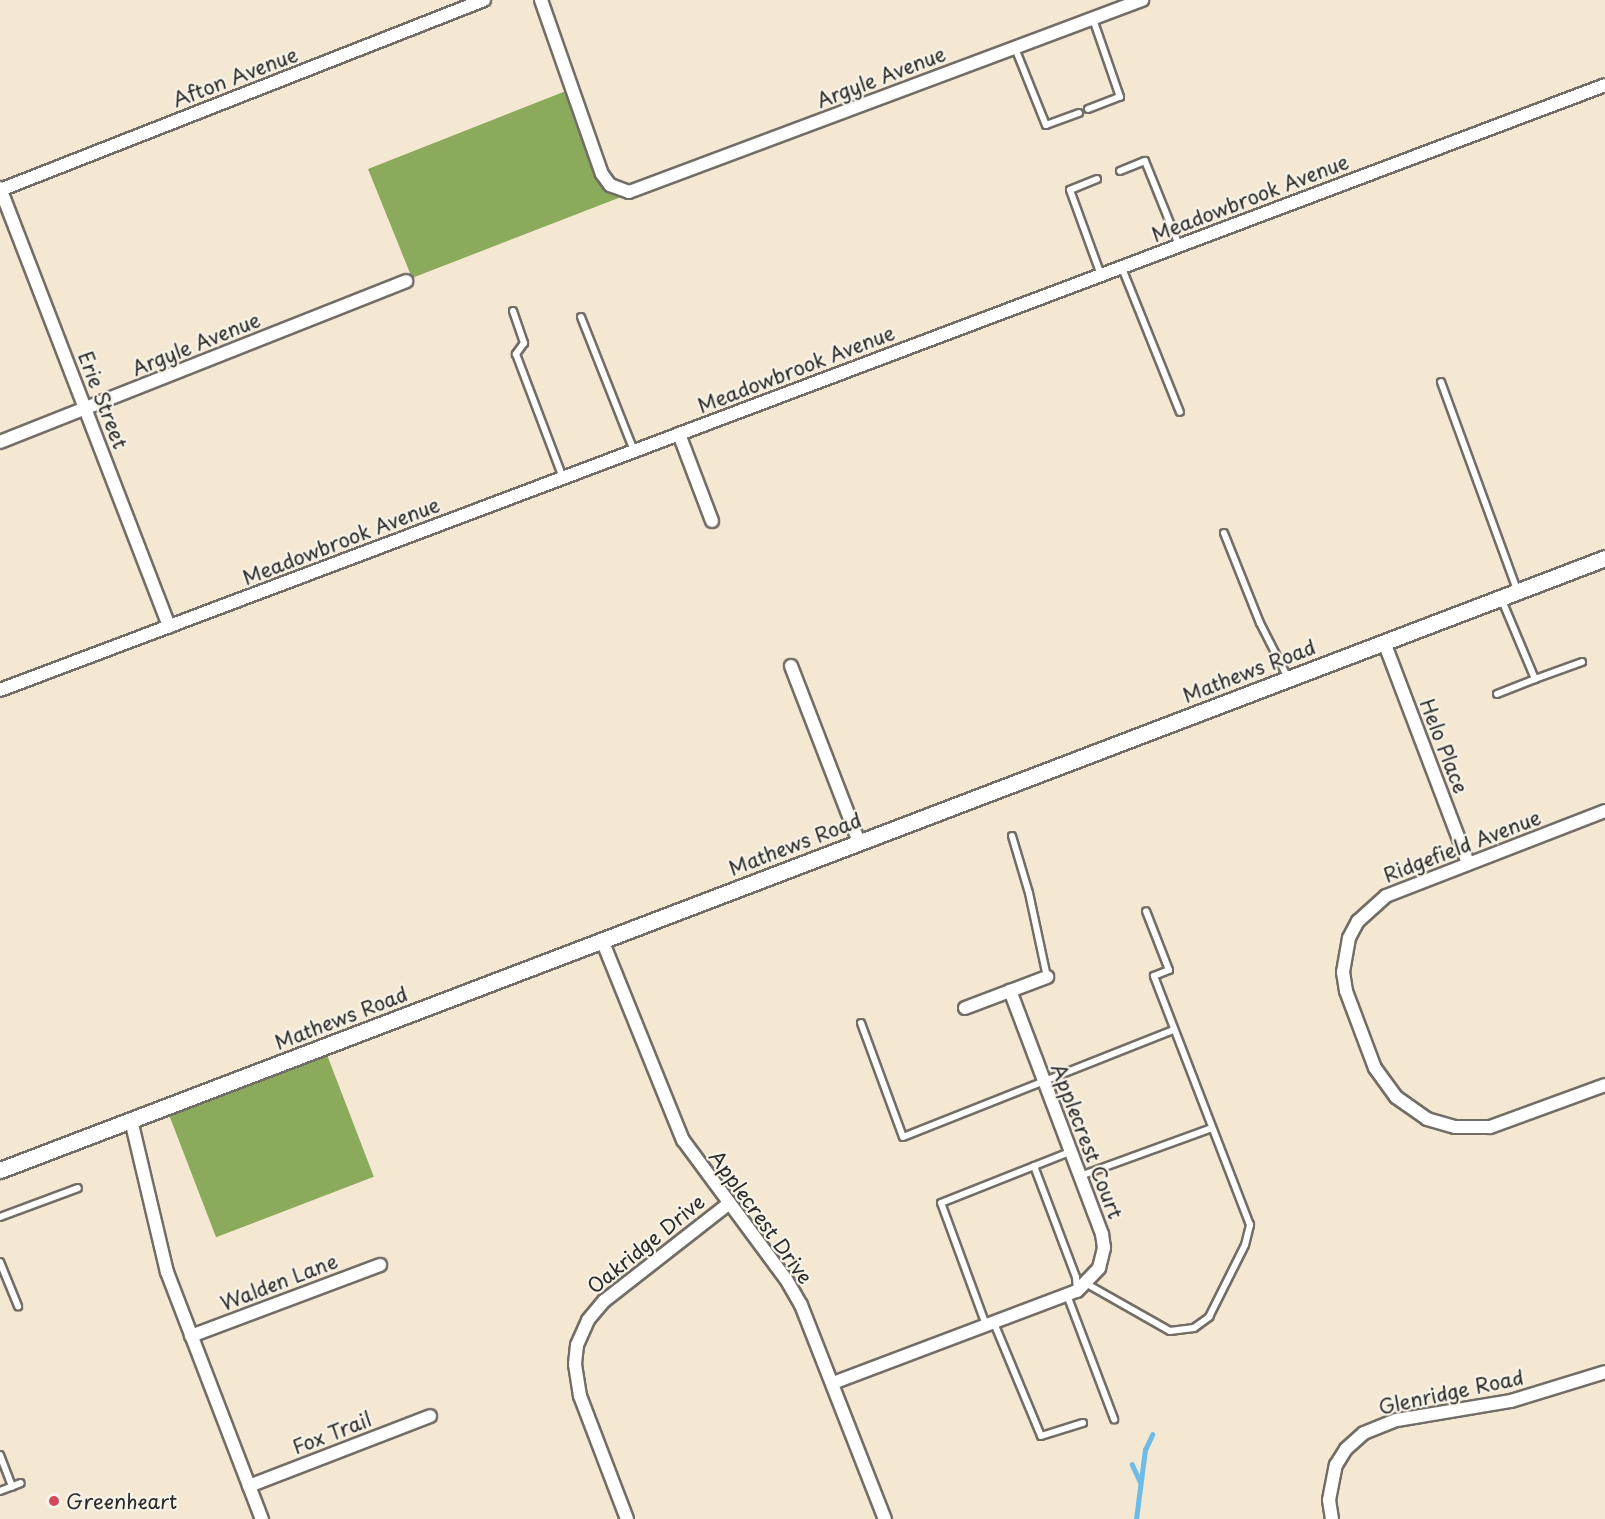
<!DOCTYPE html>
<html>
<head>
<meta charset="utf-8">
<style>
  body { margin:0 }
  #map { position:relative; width:1605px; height:1519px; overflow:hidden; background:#f5e8d3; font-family:"Playpen Sans",sans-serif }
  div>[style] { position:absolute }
  .forest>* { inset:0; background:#8caa5c; transform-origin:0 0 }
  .stream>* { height:4.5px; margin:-2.25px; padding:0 2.25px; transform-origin:2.25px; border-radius:2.25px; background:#6ebbe8 }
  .roads { filter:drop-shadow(2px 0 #726d66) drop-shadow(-2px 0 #726d66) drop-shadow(0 2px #726d66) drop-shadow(0 -2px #726d66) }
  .service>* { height:6px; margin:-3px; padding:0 3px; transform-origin:3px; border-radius:3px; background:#fff }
  .minor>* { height:12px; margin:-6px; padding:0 6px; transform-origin:6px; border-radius:6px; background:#fff }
  .tertiary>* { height:15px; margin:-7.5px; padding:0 7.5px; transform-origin:7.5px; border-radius:7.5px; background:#fff }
  .dots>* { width:16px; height:16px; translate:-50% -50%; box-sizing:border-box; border:3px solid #f7f3e8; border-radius:50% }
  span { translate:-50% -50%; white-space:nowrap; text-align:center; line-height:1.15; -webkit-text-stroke:4.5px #f7f3e8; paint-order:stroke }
  .street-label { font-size:20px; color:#2b2b2b }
  .poi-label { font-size:20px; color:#2b2b2b }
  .left { translate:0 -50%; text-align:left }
</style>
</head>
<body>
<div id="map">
  <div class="forest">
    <div style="clip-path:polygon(571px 89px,602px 174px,634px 192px,412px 278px,368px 169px)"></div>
    <div style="left:324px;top:1047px;width:139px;height:169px;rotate:69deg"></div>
  </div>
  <div class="stream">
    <div style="left:1132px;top:1464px;width:19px;rotate:65deg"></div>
    <div style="left:1136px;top:1519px;width:70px;rotate:-82.6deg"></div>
    <div style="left:1145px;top:1450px;width:17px;rotate:-65deg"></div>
  </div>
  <div class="roads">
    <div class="service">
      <div style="left:1015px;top:48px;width:83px;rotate:68.1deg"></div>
      <div style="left:1046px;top:125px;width:35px;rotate:-20deg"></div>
      <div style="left:1088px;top:109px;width:34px;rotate:-21deg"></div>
      <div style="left:1120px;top:97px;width:83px;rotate:-109.1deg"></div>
      <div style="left:1120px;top:171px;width:27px;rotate:-22deg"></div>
      <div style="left:1145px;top:161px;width:91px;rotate:68deg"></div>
      <div style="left:1097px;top:179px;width:29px;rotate:158deg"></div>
      <div style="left:1070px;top:190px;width:90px;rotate:70deg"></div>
      <div style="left:1122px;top:268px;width:155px;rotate:68.1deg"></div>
      <div style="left:513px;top:311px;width:34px;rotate:71deg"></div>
      <div style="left:524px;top:343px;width:14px;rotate:126deg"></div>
      <div style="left:516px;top:354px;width:133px;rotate:69.2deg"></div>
      <div style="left:581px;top:317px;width:144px;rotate:68.4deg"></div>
      <div style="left:1441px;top:382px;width:221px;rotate:69.9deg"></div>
      <div style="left:1224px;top:533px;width:97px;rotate:68.2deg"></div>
      <div style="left:1260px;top:623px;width:62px;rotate:63deg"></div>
      <div style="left:1501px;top:598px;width:88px;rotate:67.2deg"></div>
      <div style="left:1535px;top:679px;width:50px;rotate:-19.9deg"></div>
      <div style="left:1497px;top:694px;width:41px;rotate:-21.5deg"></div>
      <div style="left:1012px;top:836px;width:59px;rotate:73.4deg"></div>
      <div style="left:1029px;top:893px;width:86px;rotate:77.9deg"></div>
      <div style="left:861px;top:1023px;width:121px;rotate:69.8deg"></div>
      <div style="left:903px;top:1137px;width:290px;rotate:-21.6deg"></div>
      <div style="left:1034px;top:1166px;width:119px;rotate:69.3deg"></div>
      <div style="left:1076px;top:1277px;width:14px;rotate:86deg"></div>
      <div style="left:1080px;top:1176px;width:140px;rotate:-20deg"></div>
      <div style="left:0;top:1217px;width:83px;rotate:-20.4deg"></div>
      <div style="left:0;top:1262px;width:48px;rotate:67.8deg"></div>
      <div style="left:1087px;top:1284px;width:95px;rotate:29.5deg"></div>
      <div style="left:1170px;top:1331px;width:24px;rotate:-7deg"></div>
      <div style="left:1194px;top:1328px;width:19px;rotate:-36deg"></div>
      <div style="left:1209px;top:1317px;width:80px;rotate:-63.4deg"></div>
      <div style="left:1245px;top:1245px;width:21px;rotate:-76deg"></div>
      <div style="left:1250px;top:1225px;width:267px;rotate:-111.1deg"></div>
      <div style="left:1154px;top:976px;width:16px;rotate:-22deg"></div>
      <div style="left:1169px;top:970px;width:63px;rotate:-111.3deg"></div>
      <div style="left:1067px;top:1295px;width:133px;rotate:69.2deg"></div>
      <div style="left:994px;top:1323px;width:122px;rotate:67.4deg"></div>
      <div style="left:1041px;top:1436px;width:44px;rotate:-17.2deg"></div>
      <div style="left:986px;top:1325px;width:130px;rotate:-110.2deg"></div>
      <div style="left:941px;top:1203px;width:139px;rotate:-21.6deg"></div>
      <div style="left:0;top:1455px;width:34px;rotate:69deg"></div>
      <div style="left:0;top:1491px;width:22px;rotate:-21deg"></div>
    </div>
    <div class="minor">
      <div style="left:541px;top:0;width:184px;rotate:70.7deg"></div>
      <div style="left:602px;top:174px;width:14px;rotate:54deg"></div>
      <div style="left:610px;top:185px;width:20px;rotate:20deg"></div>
      <div style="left:629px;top:192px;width:548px;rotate:-20.52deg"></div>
      <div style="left:0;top:188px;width:470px;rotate:68.9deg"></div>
      <div style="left:0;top:190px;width:520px;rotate:-21.43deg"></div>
      <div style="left:679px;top:434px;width:93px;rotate:69.2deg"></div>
      <div style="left:0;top:442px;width:437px;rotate:-21.6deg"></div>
      <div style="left:1384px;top:642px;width:236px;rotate:69.2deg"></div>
      <div style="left:791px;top:666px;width:189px;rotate:68.9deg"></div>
      <div style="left:0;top:690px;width:1715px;rotate:-20.65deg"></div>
      <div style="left:1605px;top:811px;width:235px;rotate:158.8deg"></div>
      <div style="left:1386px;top:896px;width:38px;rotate:138deg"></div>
      <div style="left:1358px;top:921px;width:19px;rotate:118deg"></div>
      <div style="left:1349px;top:938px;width:35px;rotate:100deg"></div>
      <div style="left:1343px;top:972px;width:19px;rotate:81deg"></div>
      <div style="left:1346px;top:991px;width:82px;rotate:69.4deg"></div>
      <div style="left:1375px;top:1068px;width:36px;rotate:54deg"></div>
      <div style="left:1396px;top:1097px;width:38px;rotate:35deg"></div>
      <div style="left:1427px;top:1119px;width:29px;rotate:16deg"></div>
      <div style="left:1455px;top:1127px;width:35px"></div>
      <div style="left:1490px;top:1127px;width:122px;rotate:-20.1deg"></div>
      <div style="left:602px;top:940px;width:216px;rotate:68deg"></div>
      <div style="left:683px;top:1140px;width:173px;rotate:53.5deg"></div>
      <div style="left:786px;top:1279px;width:30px;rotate:60deg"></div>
      <div style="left:801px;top:1305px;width:230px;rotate:68.6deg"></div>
      <div style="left:965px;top:1008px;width:88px;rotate:-20.7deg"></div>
      <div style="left:131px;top:1120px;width:156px;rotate:76.7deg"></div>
      <div style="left:167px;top:1272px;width:265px;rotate:69deg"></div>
      <div style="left:191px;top:1336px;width:202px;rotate:-20.6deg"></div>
      <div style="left:833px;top:1383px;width:261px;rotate:-20.7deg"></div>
      <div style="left:1077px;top:1291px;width:32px;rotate:-46deg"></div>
      <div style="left:1099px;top:1268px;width:21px;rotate:-76deg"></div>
      <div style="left:1104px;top:1248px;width:14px;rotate:-98deg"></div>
      <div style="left:1102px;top:1234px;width:260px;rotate:-110.7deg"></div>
      <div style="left:249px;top:1486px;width:194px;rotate:-21.1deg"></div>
      <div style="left:627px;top:1519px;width:132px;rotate:-110.9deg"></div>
      <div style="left:580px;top:1396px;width:32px;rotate:-99deg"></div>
      <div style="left:575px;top:1364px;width:19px;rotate:-84deg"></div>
      <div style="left:577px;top:1345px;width:27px;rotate:-66deg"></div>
      <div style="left:588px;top:1320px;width:25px;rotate:-50deg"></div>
      <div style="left:604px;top:1301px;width:157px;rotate:-38deg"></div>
      <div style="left:1332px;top:1519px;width:19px;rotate:-99deg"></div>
      <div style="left:1329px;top:1500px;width:36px;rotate:-79deg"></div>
      <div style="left:1336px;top:1465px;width:19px;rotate:-58deg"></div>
      <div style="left:1346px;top:1449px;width:24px;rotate:-42deg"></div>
      <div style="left:1364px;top:1433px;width:35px;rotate:-22deg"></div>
      <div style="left:1397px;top:1420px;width:116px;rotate:-9.5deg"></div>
      <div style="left:1511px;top:1401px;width:98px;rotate:-17.1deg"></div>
    </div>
    <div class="tertiary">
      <div style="left:0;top:1170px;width:1718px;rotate:-20.87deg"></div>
    </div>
  </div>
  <div class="dots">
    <div style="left:54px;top:1501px;background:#d1495b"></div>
  </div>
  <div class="street-label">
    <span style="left:235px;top:77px;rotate:-21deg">Afton Avenue</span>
    <span style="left:881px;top:77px;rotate:-21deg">Argyle Avenue</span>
    <span style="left:1250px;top:198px;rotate:-21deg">Meadowbrook Avenue</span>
    <span style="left:196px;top:344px;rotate:-22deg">Argyle Avenue</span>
    <span style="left:796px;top:369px;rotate:-21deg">Meadowbrook Avenue</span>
    <span style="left:103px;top:400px;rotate:69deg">Erie Street</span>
    <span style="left:341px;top:541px;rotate:-21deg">Meadowbrook Avenue</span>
    <span style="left:1249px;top:671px;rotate:-21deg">Mathews Road</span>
    <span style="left:1444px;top:746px;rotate:69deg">Helo Place</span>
    <span style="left:795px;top:844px;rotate:-21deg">Mathews Road</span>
    <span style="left:1462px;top:846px;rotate:-21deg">Ridgefield Avenue</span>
    <span style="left:341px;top:1018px;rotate:-21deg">Mathews Road</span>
    <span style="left:1087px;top:1141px;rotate:69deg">Applecrest Court</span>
    <span style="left:761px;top:1217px;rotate:54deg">Applecrest Drive</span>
    <span style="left:646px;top:1244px;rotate:-39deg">Oakridge Drive</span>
    <span style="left:279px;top:1282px;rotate:-21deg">Walden Lane</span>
    <span style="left:1451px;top:1392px;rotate:-12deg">Glenridge Road</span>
    <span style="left:332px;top:1433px;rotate:-21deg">Fox Trail</span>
  </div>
  <div class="poi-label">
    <span class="left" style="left:66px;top:1501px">Greenheart</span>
  </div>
</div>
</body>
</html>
